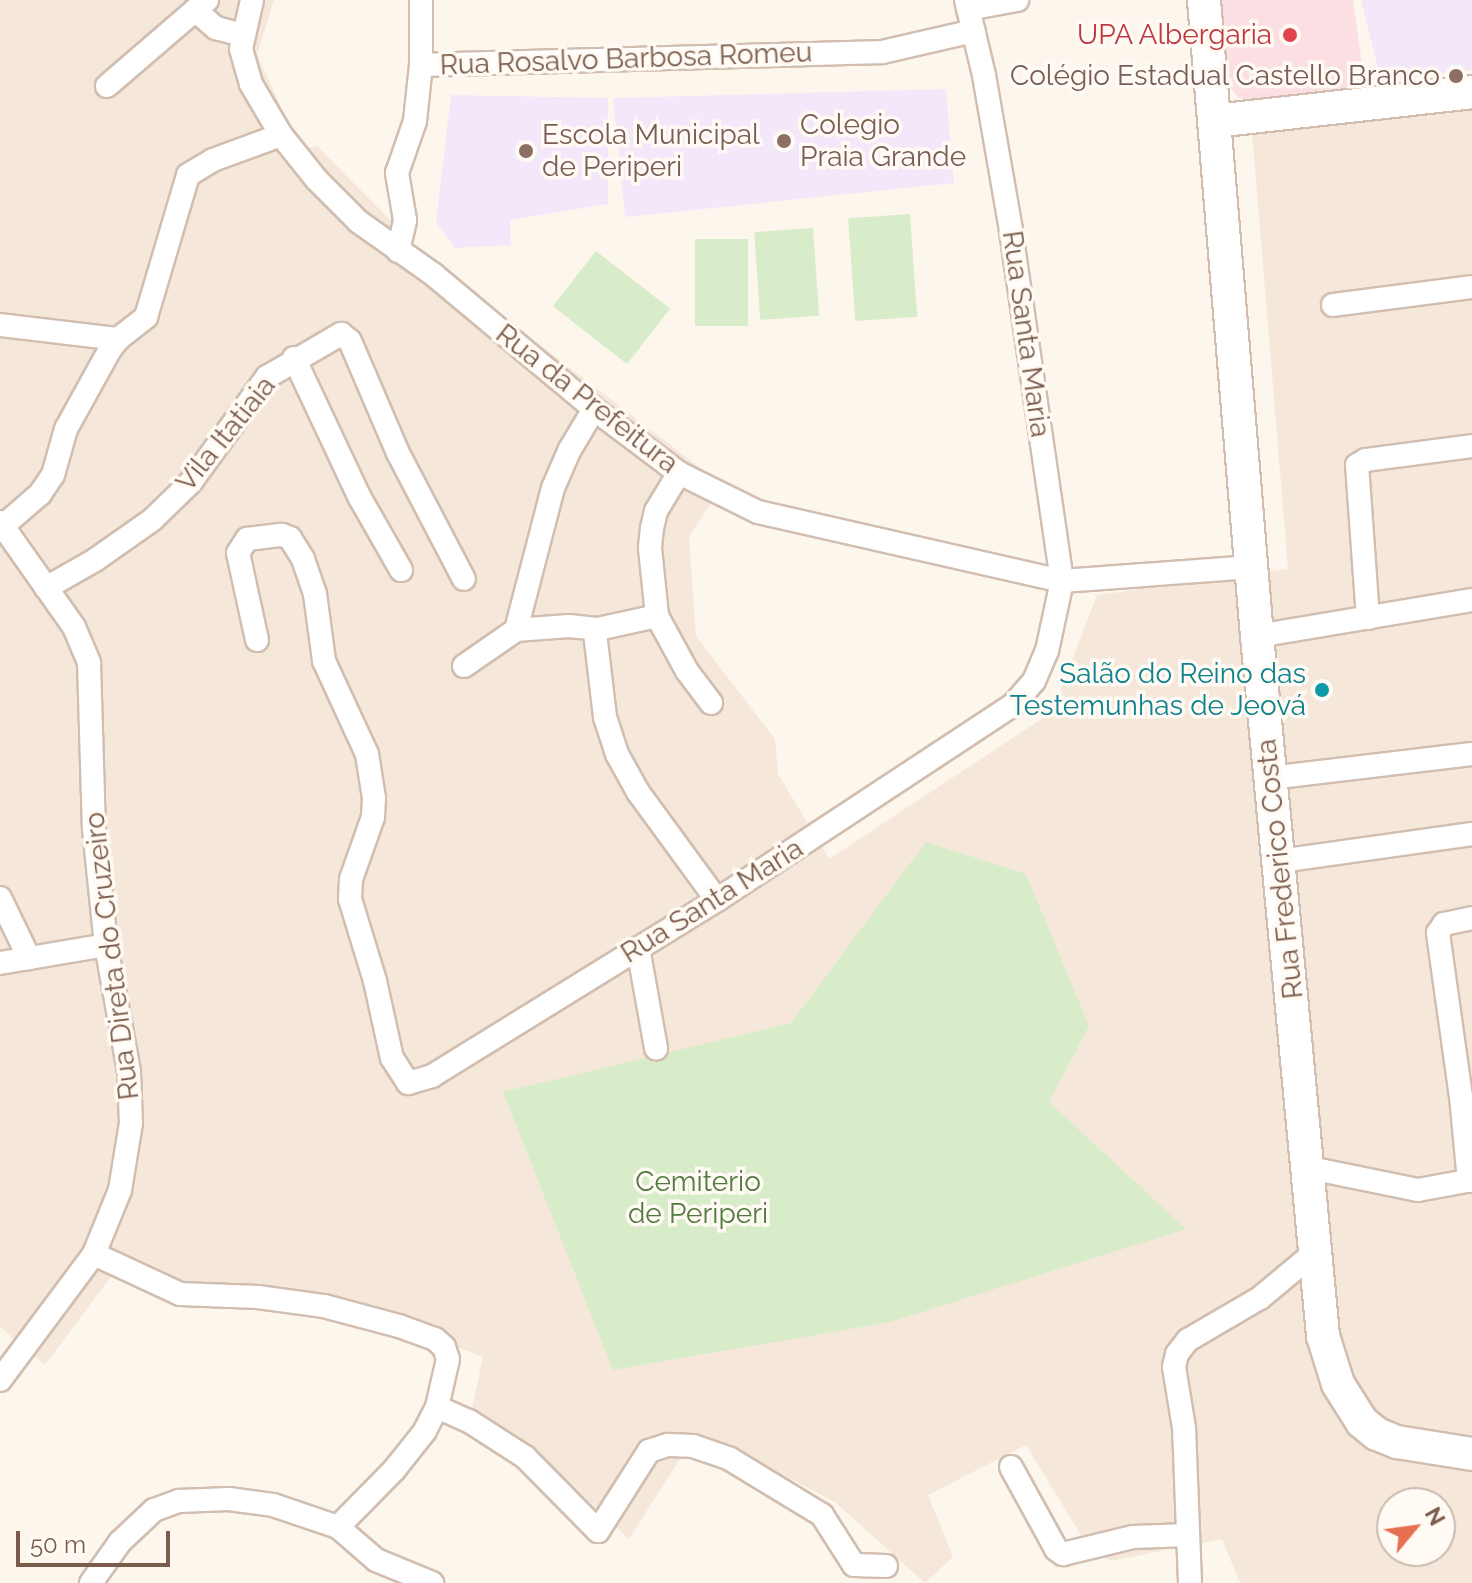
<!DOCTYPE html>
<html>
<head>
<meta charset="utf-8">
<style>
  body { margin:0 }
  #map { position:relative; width:1472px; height:1583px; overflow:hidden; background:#fdf6ec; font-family:Raleway,sans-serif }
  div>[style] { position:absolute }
  .residential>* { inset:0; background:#f5e8da }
  .education>* { inset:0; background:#f3e8fa }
  .medical>* { inset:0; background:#fbdfe3 }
  .green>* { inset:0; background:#d8ecc9; transform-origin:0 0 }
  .roads { filter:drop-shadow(2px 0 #d1beb0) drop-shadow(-2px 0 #d1beb0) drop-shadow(0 2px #d1beb0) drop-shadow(0 -2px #d1beb0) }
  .minor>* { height:22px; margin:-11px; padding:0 11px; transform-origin:11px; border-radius:11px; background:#fff }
  .secondary>* { height:32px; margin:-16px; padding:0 16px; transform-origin:16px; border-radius:16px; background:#fff }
  .dots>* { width:22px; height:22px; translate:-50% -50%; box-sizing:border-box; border:4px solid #fffaf3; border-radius:50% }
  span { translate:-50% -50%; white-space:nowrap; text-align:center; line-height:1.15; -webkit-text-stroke:7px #fffaf3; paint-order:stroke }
  .health-label { font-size:28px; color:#be3a42 }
  .right { translate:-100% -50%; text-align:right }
  .street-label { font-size:28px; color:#7a5c4d }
  .education-label { font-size:28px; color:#785e54 }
  .left { translate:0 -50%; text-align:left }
  .culture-label { font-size:28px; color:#0d838f }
  .park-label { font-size:28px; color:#537a41 }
  .north { position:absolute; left:1376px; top:1487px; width:80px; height:80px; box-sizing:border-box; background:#fffaf3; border:2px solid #cabbb1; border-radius:50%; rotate:61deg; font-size:22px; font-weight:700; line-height:32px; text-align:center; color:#7a5c4d }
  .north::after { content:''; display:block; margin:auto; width:28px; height:36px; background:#e76f51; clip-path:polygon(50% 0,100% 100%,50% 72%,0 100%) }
  .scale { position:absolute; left:16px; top:1531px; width:154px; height:36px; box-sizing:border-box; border:4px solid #7a5c4d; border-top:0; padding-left:10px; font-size:24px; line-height:28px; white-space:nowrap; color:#7a5c4d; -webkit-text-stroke:6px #fffaf3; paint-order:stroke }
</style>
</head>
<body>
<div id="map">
  <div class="residential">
    <div style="clip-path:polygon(evenodd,0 0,274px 0,257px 54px,300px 150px,317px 146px,431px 261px,739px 498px,711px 503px,689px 537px,696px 636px,775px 739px,778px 774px,829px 859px,1052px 712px,1097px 595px,1288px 569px,1252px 132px,1472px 99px,1472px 1583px,1240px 1583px,1222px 1539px,1111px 1561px,1092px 1553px,1026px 1445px,928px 1495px,953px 1557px,925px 1583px,835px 1502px,741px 1453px,681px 1457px,629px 1539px,542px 1457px,471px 1413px,483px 1357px,427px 1335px,355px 1312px,218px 1303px,134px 1259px,124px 1259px,45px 1365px,0 1327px,0 0,1392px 1503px,1440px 1503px,1440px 1551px,1392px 1551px,1392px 1503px)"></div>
  </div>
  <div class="education">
    <div style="clip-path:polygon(1361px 0,1472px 0,1472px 70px,1381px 81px)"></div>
    <div style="clip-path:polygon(946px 89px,954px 183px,625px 217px,613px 98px)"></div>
    <div style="clip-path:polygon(451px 95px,608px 98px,608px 204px,510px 220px,511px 245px,455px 248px,436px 222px)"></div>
  </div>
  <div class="medical">
    <div style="clip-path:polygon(1221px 0,1353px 0,1365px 86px,1248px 100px,1238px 97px,1228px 84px,1225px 71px)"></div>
  </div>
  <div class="green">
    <div style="left:910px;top:214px;width:103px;height:62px;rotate:86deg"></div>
    <div style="left:813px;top:228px;width:88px;height:59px;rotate:86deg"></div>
    <div style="left:748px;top:239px;width:87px;height:53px;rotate:90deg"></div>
    <div style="left:596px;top:251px;width:94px;height:70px;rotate:38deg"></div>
    <div style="clip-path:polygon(926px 842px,1026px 874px,1089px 1026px,1049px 1102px,1186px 1229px,890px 1322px,613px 1370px,503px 1092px,791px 1023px)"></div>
  </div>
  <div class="roads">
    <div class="minor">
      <div style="left:252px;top:0;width:50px;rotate:102.7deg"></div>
      <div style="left:241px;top:49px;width:36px;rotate:74deg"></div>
      <div style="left:251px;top:84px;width:59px;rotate:59.5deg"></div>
      <div style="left:281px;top:135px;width:58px;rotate:51.3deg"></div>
      <div style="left:317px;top:180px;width:59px;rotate:45deg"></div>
      <div style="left:359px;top:222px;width:92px;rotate:35.2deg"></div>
      <div style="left:434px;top:275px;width:209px;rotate:39.9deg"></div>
      <div style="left:594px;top:409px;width:106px;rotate:37deg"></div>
      <div style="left:679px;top:473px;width:88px;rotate:26.3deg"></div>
      <div style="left:758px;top:512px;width:312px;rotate:12.8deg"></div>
      <div style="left:1062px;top:581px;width:190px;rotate:-4.2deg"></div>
      <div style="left:968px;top:9px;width:50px;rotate:-10.4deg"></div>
      <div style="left:195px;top:10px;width:28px;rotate:41deg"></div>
      <div style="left:216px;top:28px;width:27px;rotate:15deg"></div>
      <div style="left:421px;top:65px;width:461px;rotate:-1.6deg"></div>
      <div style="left:882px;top:52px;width:94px;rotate:-12.9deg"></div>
      <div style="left:107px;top:86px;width:132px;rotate:-40.7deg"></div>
      <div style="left:398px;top:251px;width:32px;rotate:-77deg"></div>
      <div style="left:405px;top:220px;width:48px;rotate:-99.7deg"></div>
      <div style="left:397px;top:173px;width:55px;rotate:-70.9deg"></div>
      <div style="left:415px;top:121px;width:56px;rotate:-83.9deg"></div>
      <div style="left:421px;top:65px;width:65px;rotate:-90deg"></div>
      <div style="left:1333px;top:305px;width:140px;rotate:-7.4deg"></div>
      <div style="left:0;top:325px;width:119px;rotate:6.8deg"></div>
      <div style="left:294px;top:358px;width:155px;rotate:64.8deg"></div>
      <div style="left:360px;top:498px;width:83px;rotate:60.3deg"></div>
      <div style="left:679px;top:473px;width:44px;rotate:121.2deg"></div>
      <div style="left:656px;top:511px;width:17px;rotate:103deg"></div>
      <div style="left:652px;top:528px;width:20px;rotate:96deg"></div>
      <div style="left:650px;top:548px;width:68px;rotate:84.1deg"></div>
      <div style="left:657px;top:616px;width:63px;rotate:61.4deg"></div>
      <div style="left:687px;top:671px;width:40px;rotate:53deg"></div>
      <div style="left:0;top:522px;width:128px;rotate:54.8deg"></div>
      <div style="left:74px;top:627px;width:39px;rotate:67deg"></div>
      <div style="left:89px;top:663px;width:166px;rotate:88.3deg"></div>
      <div style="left:94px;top:829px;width:117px;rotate:84.1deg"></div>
      <div style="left:106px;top:945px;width:129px;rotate:79.7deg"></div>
      <div style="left:129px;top:1072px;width:51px;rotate:87.8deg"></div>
      <div style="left:131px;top:1123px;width:68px;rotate:99.3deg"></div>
      <div style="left:120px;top:1190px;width:69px;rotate:112.1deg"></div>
      <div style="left:94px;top:1254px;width:157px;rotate:126.7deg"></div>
      <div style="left:3px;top:526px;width:49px;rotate:-40.9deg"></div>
      <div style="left:40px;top:494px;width:23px;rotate:-56deg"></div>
      <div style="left:53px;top:475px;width:48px;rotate:-74.2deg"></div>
      <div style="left:66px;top:429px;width:89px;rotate:-61.1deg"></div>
      <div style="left:109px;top:351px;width:15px;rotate:-53deg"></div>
      <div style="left:118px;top:339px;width:36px;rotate:-38deg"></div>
      <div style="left:146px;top:317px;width:148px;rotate:-73.5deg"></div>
      <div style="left:188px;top:175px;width:29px;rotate:-31deg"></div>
      <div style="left:213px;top:160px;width:72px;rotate:-20.2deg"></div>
      <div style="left:46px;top:588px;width:56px;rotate:-29.7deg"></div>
      <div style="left:95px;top:560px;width:70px;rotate:-35.1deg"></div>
      <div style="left:152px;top:520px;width:54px;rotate:-44.3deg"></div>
      <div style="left:191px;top:482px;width:130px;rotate:-54.1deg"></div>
      <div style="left:267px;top:377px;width:86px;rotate:-30.2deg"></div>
      <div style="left:341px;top:334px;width:11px;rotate:38deg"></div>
      <div style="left:350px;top:341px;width:122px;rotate:66.8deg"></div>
      <div style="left:398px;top:453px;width:142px;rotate:62.4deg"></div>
      <div style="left:657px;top:616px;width:56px;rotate:167.7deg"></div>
      <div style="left:602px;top:628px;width:9px;rotate:144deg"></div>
      <div style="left:595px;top:633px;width:85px;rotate:83.2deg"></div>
      <div style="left:605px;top:717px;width:39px;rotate:72deg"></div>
      <div style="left:617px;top:754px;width:43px;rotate:61.1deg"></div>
      <div style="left:638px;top:792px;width:134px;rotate:53.8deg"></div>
      <div style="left:1368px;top:618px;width:153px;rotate:-94.1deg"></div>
      <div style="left:1357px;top:465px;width:10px;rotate:-29deg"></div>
      <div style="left:1366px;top:460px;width:107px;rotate:-7.5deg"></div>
      <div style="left:516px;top:630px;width:147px;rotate:-75.4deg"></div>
      <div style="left:553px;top:488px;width:40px;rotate:-66.6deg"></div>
      <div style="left:569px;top:451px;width:49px;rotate:-59.2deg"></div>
      <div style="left:1257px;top:636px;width:218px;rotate:-9.5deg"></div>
      <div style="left:257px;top:640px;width:89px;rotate:-102.3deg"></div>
      <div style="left:238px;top:553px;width:17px;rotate:-57deg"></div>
      <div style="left:247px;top:539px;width:35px;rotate:-7deg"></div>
      <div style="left:282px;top:535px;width:9px;rotate:21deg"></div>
      <div style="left:290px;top:538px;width:25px;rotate:58deg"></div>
      <div style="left:303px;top:559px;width:37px;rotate:71deg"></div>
      <div style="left:315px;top:594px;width:68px;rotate:82.3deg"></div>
      <div style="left:324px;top:661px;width:102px;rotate:65.2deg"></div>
      <div style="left:367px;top:754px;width:45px;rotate:81deg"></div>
      <div style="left:374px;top:798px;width:19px;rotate:93deg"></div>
      <div style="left:373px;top:817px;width:66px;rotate:109.5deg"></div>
      <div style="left:351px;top:879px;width:20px;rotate:93deg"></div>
      <div style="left:350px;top:899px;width:86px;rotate:73deg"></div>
      <div style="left:375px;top:981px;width:79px;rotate:77.6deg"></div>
      <div style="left:392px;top:1058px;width:30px;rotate:57deg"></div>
      <div style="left:408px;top:1083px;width:25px;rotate:-16deg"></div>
      <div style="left:432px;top:1076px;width:335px;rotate:-31.7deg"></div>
      <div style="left:717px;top:900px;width:354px;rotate:-33.4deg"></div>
      <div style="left:1013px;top:705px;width:32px;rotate:-49deg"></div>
      <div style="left:1034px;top:681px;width:33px;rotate:-67deg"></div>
      <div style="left:1047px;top:651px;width:72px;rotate:-77.9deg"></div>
      <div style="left:1062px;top:581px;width:355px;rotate:-98.3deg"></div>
      <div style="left:1011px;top:230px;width:157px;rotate:-99.9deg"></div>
      <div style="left:984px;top:75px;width:77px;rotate:-103.5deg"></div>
      <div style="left:464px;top:666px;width:63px;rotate:-34.7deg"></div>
      <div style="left:516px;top:630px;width:53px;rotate:-4.3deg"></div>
      <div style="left:569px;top:626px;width:28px;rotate:6deg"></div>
      <div style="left:1270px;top:778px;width:203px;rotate:-6.8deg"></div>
      <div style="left:1280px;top:861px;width:194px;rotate:-8deg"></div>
      <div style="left:0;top:898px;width:67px;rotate:64.2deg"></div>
      <div style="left:638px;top:948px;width:102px;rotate:79.8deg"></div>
      <div style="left:0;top:963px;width:108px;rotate:-9.6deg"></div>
      <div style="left:1310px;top:1168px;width:110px;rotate:11.5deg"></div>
      <div style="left:1418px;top:1190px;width:55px;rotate:-10.5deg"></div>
      <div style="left:1469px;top:1181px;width:84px;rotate:-95.4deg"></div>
      <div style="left:1461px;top:1097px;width:166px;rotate:-98deg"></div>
      <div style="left:1438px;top:933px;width:11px;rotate:-56deg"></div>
      <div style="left:1444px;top:924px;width:29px;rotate:-12deg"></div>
      <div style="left:94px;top:1254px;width:95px;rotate:24.9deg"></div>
      <div style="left:180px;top:1294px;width:78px;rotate:2.2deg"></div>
      <div style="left:258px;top:1297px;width:67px;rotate:7.8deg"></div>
      <div style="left:324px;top:1306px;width:78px;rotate:14.9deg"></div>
      <div style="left:399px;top:1326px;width:38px;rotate:20deg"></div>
      <div style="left:435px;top:1339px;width:12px;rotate:42deg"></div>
      <div style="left:444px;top:1347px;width:13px;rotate:72deg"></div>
      <div style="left:448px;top:1359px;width:49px;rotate:102.9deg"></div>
      <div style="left:437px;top:1407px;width:27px;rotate:117deg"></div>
      <div style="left:425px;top:1431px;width:50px;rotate:128.5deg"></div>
      <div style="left:394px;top:1470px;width:80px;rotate:134.5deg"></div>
      <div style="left:437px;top:1407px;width:35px;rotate:24deg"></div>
      <div style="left:469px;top:1421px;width:67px;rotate:32.7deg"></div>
      <div style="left:525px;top:1457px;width:104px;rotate:45.4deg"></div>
      <div style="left:598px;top:1531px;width:95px;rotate:-57.5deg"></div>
      <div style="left:649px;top:1451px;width:20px;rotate:-18deg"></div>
      <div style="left:668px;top:1445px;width:25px;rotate:2deg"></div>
      <div style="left:693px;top:1446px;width:39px;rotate:19deg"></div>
      <div style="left:730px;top:1459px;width:108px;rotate:31.3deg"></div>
      <div style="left:822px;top:1515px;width:59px;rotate:57.4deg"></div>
      <div style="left:854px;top:1565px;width:32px;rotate:2deg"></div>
      <div style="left:1011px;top:1467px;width:94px;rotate:61.2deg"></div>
      <div style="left:1056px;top:1549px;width:9px;rotate:36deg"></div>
      <div style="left:1063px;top:1554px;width:72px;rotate:-13.7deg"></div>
      <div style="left:1133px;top:1537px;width:55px;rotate:-2.1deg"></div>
      <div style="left:91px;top:1583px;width:50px;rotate:-54.7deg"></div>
      <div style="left:120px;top:1542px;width:47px;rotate:-43.3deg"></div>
      <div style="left:154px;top:1510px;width:27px;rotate:-20deg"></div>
      <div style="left:179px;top:1501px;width:50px;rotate:-2.3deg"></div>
      <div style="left:229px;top:1499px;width:44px;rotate:7.8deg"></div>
      <div style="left:273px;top:1505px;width:69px;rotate:18.7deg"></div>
      <div style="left:338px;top:1527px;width:50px;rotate:41deg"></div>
      <div style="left:376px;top:1560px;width:61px;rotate:22.3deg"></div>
      <div style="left:1190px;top:1583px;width:155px;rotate:-92.2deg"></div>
      <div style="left:1184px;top:1428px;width:62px;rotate:-99.3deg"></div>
      <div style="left:1174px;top:1367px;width:13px;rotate:-77deg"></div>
      <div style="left:1177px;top:1354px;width:18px;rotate:-52deg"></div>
      <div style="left:1188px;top:1340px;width:83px;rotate:-30.3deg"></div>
      <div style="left:1260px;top:1298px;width:70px;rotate:-39.8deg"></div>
    </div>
    <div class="secondary">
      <div style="left:1204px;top:0;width:638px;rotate:85.24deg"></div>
      <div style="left:1257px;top:636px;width:703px;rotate:84.61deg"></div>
      <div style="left:1323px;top:1336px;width:50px;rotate:72.6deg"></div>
      <div style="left:1338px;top:1384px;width:45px;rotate:57.7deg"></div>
      <div style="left:1362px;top:1422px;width:19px;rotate:39deg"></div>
      <div style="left:1377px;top:1434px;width:22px;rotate:22deg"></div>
      <div style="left:1397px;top:1442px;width:76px;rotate:9.1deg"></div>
      <div style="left:1215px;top:121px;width:259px;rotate:-6.4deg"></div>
    </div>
  </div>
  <div class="dots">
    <div style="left:1290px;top:35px;background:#e0444e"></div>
    <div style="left:1456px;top:76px;background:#8d6e63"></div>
    <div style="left:784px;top:141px;background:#8d6e63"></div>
    <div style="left:526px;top:151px;background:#8d6e63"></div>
    <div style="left:1322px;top:690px;background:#0f9aa8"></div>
  </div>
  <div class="health-label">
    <span class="right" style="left:1272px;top:35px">UPA Albergaria</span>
  </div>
  <div class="street-label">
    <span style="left:626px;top:59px;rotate:-2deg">Rua Rosalvo Barbosa Romeu</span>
    <span style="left:1026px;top:334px;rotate:82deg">Rua Santa Maria</span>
    <span style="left:587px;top:399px;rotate:38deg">Rua da Prefeitura</span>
    <span style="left:226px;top:434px;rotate:-51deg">Vila Itatiaia</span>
    <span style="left:1280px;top:869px;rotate:-96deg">Rua Frederico Costa</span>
    <span style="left:712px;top:901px;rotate:-32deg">Rua Santa Maria</span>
    <span style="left:112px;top:956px;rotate:-97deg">Rua Direta do Cruzeiro</span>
  </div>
  <div class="education-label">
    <span class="right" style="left:1440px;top:76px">Colégio Estadual Castello Branco</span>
    <span class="left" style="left:800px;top:141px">Colegio<br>Praia Grande</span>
    <span class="left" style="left:542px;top:151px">Escola Municipal<br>de Periperi</span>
  </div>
  <div class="culture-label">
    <span class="right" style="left:1306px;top:690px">Salão do Reino das<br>Testemunhas de Jeová</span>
  </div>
  <div class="park-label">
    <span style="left:698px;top:1198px">Cemiterio<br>de Periperi</span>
  </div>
  <div class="north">N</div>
  <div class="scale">50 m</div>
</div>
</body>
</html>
